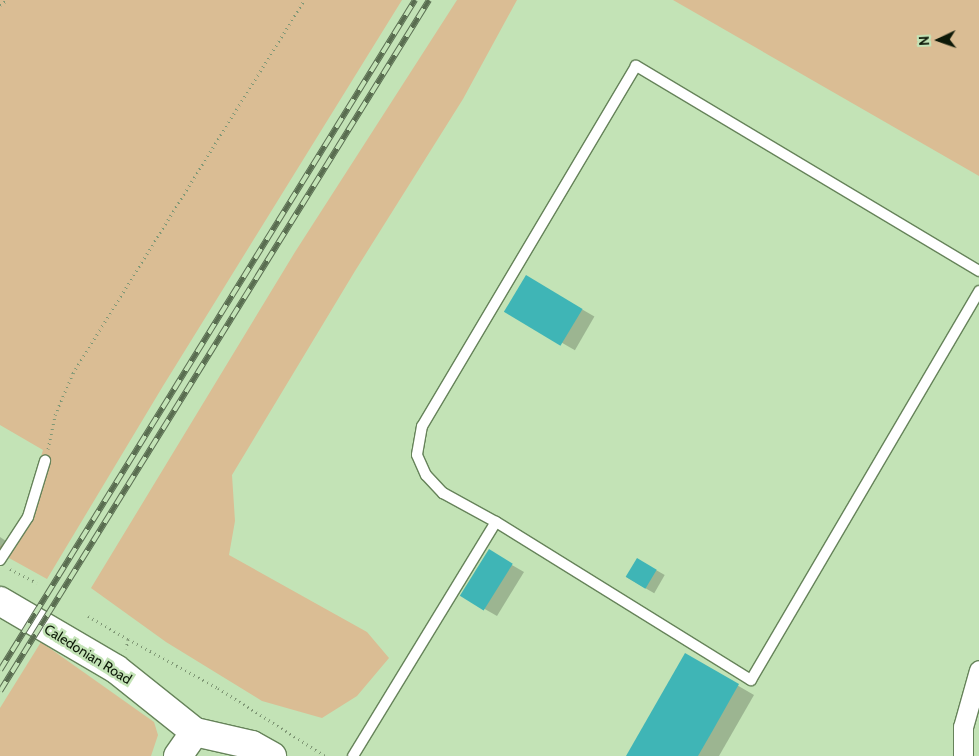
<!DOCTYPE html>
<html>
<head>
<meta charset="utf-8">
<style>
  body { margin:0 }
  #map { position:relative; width:979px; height:756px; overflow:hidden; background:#c3e3b6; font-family:Cabin,sans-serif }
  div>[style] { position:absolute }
  .green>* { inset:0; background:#dabd94 }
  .shadow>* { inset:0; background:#0003; transform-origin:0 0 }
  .building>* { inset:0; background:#3fb5b6; transform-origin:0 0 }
  .path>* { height:3px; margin-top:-1.5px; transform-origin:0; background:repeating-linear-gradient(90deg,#809876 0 1px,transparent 0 5px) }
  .roads { filter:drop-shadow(1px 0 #66835a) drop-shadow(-1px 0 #66835a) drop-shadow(0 1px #66835a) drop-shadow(0 -1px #66835a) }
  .service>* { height:10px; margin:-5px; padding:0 5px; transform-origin:5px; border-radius:5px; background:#fff }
  .minor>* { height:19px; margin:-9.5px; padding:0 9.5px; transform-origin:9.5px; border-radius:9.5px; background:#fff }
  .secondary>* { height:28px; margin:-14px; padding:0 14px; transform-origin:14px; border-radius:14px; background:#fff }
  .rail>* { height:5.5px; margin-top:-2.75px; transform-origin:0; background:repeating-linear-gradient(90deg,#c3e3b6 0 11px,#596d50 0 22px); box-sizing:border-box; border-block:1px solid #596d50 }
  span { translate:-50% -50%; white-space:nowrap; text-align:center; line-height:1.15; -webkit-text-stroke:5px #c3e3b6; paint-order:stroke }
  .street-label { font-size:14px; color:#0d1908 }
  .north { position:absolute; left:914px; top:15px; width:50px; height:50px; -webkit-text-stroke:4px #c3e3b6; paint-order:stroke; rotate:267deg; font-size:14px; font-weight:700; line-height:20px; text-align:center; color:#0d1908 }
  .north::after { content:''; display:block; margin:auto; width:18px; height:22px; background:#0d1908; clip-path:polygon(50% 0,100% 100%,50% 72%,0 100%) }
</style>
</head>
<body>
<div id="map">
  <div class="green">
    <div style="clip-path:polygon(0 0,402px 0,163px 386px,47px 579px,9px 558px,0 556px,0 547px,22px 523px,43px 450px,0 425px)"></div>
    <div style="clip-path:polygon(457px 0,517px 0,463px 99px,355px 271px,232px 475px,235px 521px,229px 555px,367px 632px,389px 658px,357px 696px,322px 718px,262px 701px,166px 642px,91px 588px,295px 252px)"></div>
    <div style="clip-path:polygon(673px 0,979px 0,979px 176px)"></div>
    <div style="clip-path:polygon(41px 642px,154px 722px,158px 735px,151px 756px,0 756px,0 708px)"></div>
  </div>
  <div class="shadow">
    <div style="left:526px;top:277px;width:79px;height:39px;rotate:30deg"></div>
    <div style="clip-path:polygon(0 537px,6px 541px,0 552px)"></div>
    <div style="clip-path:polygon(500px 558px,524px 572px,497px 616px,462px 596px)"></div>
    <div style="left:637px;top:559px;width:32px;height:21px;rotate:30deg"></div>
    <div style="clip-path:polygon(685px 655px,754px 695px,719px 756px,627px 756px)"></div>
  </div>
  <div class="building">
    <div style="left:526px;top:275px;width:66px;height:43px;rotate:31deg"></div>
    <div style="left:489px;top:549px;width:28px;height:55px;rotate:32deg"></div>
    <div style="left:637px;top:558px;width:23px;height:22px;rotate:31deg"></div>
    <div style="clip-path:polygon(685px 653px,739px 684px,713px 730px,698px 756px,626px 756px)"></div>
  </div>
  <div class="path">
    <div style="left:0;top:5px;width:9px;rotate:-36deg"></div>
    <div style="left:48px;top:449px;width:35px;rotate:-78deg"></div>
    <div style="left:55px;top:415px;width:46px;rotate:-66.8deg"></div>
    <div style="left:73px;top:373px;width:439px;rotate:-58.2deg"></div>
    <div style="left:10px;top:569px;width:30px;rotate:27deg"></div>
    <div style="left:88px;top:616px;width:46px;rotate:29.9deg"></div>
    <div style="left:128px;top:639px;width:10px;rotate:101deg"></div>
    <div style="left:128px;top:639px;width:102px;rotate:28.6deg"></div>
    <div style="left:218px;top:688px;width:127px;rotate:32.4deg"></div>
  </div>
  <div class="roads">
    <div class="service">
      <div style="left:979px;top:271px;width:400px;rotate:-149.1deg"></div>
      <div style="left:636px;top:66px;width:419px;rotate:120.7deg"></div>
      <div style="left:422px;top:426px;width:29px;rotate:100deg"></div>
      <div style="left:417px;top:455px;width:22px;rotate:66deg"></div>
      <div style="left:426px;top:475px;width:25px;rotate:47deg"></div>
      <div style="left:443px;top:493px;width:60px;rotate:28.7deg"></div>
      <div style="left:496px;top:522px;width:300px;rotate:31.8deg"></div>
      <div style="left:751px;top:680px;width:451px;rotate:-59.6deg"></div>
      <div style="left:0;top:560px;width:51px;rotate:-56.9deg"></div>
      <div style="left:28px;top:517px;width:59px;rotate:-73.1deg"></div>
      <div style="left:353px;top:756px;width:274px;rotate:-58.6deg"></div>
    </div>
    <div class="minor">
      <div style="left:963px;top:756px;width:29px;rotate:-90deg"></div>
      <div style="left:963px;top:727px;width:59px;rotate:-74.3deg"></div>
    </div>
    <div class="secondary">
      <div style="left:0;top:601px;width:134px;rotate:30.4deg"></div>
      <div style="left:116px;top:669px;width:101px;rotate:38.6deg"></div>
      <div style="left:195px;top:732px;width:58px;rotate:12.8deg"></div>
      <div style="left:252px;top:745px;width:23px;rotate:29deg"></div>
      <div style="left:178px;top:756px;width:29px;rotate:-55deg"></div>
    </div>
  </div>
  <div class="rail">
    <div style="left:0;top:670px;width:788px;rotate:-58.23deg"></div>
    <div style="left:0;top:691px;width:813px;rotate:-58.17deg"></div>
  </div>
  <div class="street-label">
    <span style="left:88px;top:654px;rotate:32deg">Caledonian Road</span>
  </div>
  <div class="north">N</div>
</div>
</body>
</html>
